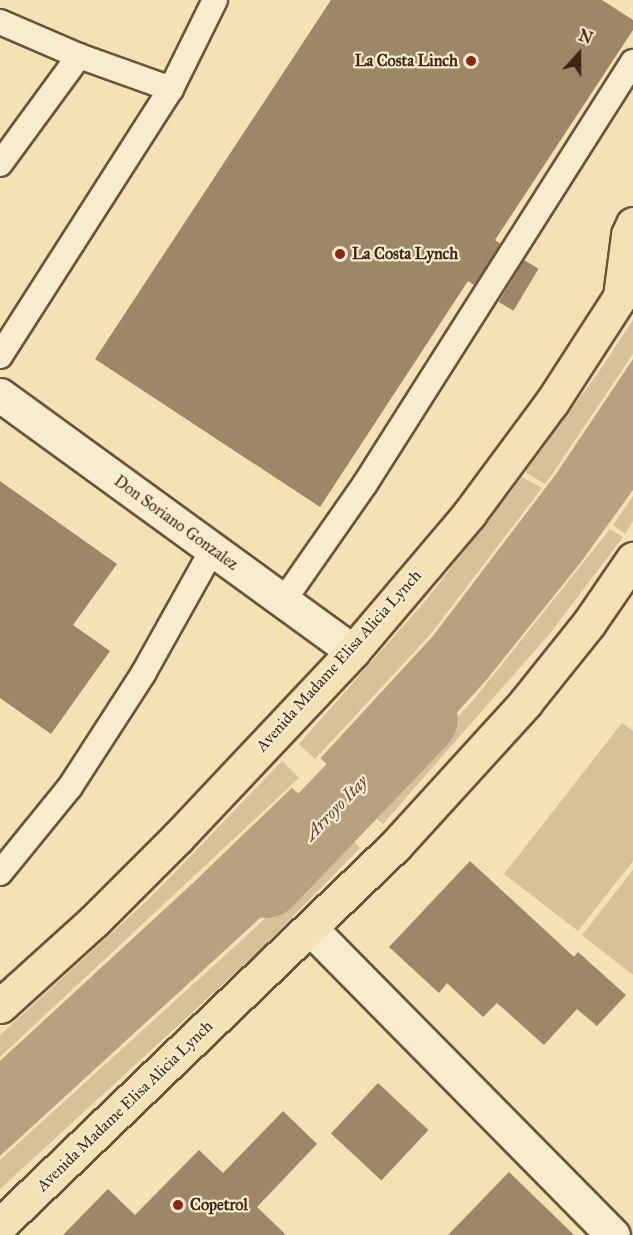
<!DOCTYPE html>
<html>
<head>
<meta charset="utf-8">
<style>
  body { margin:0 }
  #map { position:relative; width:633px; height:1235px; overflow:hidden; background:#f3e2b3; font-family:"IM FELL Great Primer",serif }
  div>[style] { position:absolute }
  .green>* { inset:0; background:#d5c298 }
  .water>* { inset:0; background:#b7a17e }
  .pier>* { inset:0; background:#f3e2b3 }
  .river>* { height:74px; margin:-37px; padding:0 37px; transform-origin:37px; border-radius:37px; background:#b7a17e }
  .building>* { inset:0; background:#9e8668; transform-origin:0 0 }
  .roads { filter:drop-shadow(2px 0 #6e533d) drop-shadow(-2px 0 #6e533d) drop-shadow(0 2px #6e533d) drop-shadow(0 -2px #6e533d) }
  .service>* { height:24px; margin:-12px; padding:0 12px; transform-origin:12px; border-radius:12px; background:#f7ecce }
  .minor>* { height:33px; margin:-16.5px; padding:0 16.5px; transform-origin:16.5px; border-radius:16.5px; background:#f7ecce }
  .tertiary>* { height:33px; margin:-16.5px; padding:0 16.5px; transform-origin:16.5px; border-radius:16.5px; background:#f7ecce }
  .trunk>* { height:33px; margin:-16.5px; padding:0 16.5px; transform-origin:16.5px; border-radius:16.5px; background:#f3e2b3 }
  .dots>* { width:16px; height:16px; translate:-50% -50%; box-sizing:border-box; border:3px solid #f7ecce; border-radius:50% }
  span { translate:-50% -50%; white-space:nowrap; text-align:center; line-height:1.15; -webkit-text-stroke:4.5px #f7ecce; paint-order:stroke }
  .poi-label { font-size:16px; color:#422316; font-weight:700 }
  .right { translate:-100% -50%; text-align:right }
  .left { translate:0 -50%; text-align:left }
  .street-label { font-size:16px; color:#422316 }
  .water-label { font-size:18px; color:#654935; font-style:italic }
  .north { position:absolute; left:549px; top:24px; width:60px; height:60px; -webkit-text-stroke:4px #f7ecce; paint-order:stroke; rotate:21deg; font-size:16px; font-weight:700; line-height:24px; text-align:center; color:#422316 }
  .north::after { content:''; display:block; margin:auto; width:21px; height:27px; background:#422316; clip-path:polygon(50% 0,100% 100%,50% 72%,0 100%) }
</style>
</head>
<body>
<div id="map">
  <div class="green">
    <div style="clip-path:polygon(633px 320px,633px 354px,551px 476px,545px 484px,525px 472px,600px 370px)"></div>
    <div style="clip-path:polygon(522px 477px,542px 488px,430px 635px,315px 759px,299px 744px,426px 600px)"></div>
    <div style="clip-path:polygon(633px 496px,633px 521px,625px 534px,613px 525px)"></div>
    <div style="clip-path:polygon(610px 529px,623px 537px,551px 632px,383px 824px,371px 813px,475px 698px)"></div>
    <div style="clip-path:polygon(622px 723px,633px 731px,633px 861px,578px 931px,504px 874px)"></div>
    <div style="clip-path:polygon(282px 761px,299px 778px,0 1057px,0 1035px,151px 897px)"></div>
    <div style="clip-path:polygon(350px 837px,360px 848px,260px 950px,0 1189px,0 1160px,254px 929px)"></div>
    <div style="clip-path:polygon(633px 870px,633px 975px,582px 935px)"></div>
  </div>
  <div class="water">
    <div style="clip-path:polygon(633px 359px,633px 490px,581px 562px,488px 678px,370px 810px,358px 799px,344px 814px,357px 826px,343px 842px,0 1156px,0 1061px,193px 883px,302px 778px,343px 814px,357px 799px,317px 762px,433px 636px,556px 474px)"></div>
  </div>
  <div class="pier">
    <div style="clip-path:polygon(318px 756px,375px 809px,369px 813px,358px 803px,348px 814px,360px 826px,349px 840px,290px 786px,303px 775px,343px 810px,353px 799px,314px 764px)"></div>
  </div>
  <div class="river">
    <div style="left:266px;top:881px;width:224px;rotate:-46.3deg"></div>
  </div>
  <div class="building">
    <div style="clip-path:polygon(331px 0,602px 0,633px 20px,633px 30px,495px 240px,501px 244px,474px 285px,468px 281px,320px 507px,95px 359px)"></div>
    <div style="left:524px;top:260px;width:17px;height:49px;rotate:31deg"></div>
    <div style="clip-path:polygon(0 481px,117px 564px,73px 625px,110px 651px,51px 734px,0 698px)"></div>
    <div style="clip-path:polygon(470px 861px,574px 957px,578px 952px,626px 995px,597px 1026px,577px 1009px,544px 1045px,497px 1003px,483px 1017px,447px 983px,439px 993px,389px 947px)"></div>
    <div style="left:378px;top:1083px;width:69px;height:69px;rotate:43deg"></div>
    <div style="clip-path:polygon(283px 1111px,317px 1144px,257px 1207px,286px 1235px,63px 1235px,108px 1189px,135px 1215px,199px 1150px,223px 1173px)"></div>
    <div style="clip-path:polygon(509px 1172px,574px 1235px,448px 1235px)"></div>
  </div>
  <div class="roads">
    <div class="service">
      <div style="left:0;top:22px;width:86px;rotate:23.3deg"></div>
      <div style="left:79px;top:56px;width:98px;rotate:19.7deg"></div>
      <div style="left:0;top:164px;width:134px;rotate:-53.8deg"></div>
      <div style="left:0;top:356px;width:317px;rotate:-57.4deg"></div>
      <div style="left:171px;top:89px;width:99px;rotate:-63.7deg"></div>
      <div style="left:284px;top:600px;width:141px;rotate:-55.1deg"></div>
      <div style="left:365px;top:484px;width:500px;rotate:-57.6deg"></div>
      <div style="left:0;top:873px;width:111px;rotate:-50.9deg"></div>
      <div style="left:70px;top:787px;width:135px;rotate:-57.1deg"></div>
      <div style="left:143px;top:674px;width:143px;rotate:-60.8deg"></div>
    </div>
    <div class="minor">
      <div style="left:311px;top:929px;width:430px;rotate:45.4deg"></div>
    </div>
    <div class="tertiary">
      <div style="left:0;top:395px;width:436px;rotate:36deg"></div>
    </div>
    <div class="trunk">
      <div style="left:620px;top:297px;width:63px;rotate:-82.6deg"></div>
      <div style="left:628px;top:235px;width:12px;rotate:-66deg"></div>
      <div style="left:0;top:1006px;width:127px;rotate:-42.1deg"></div>
      <div style="left:94px;top:921px;width:119px;rotate:-45deg"></div>
      <div style="left:178px;top:837px;width:255px;rotate:-46.7deg"></div>
      <div style="left:353px;top:651px;width:180px;rotate:-49.7deg"></div>
      <div style="left:469px;top:514px;width:139px;rotate:-53.5deg"></div>
      <div style="left:552px;top:402px;width:149px;rotate:-57.1deg"></div>
      <div style="left:0;top:1225px;width:549px;rotate:-43.82deg"></div>
      <div style="left:396px;top:845px;width:192px;rotate:-47.7deg"></div>
      <div style="left:525px;top:703px;width:102px;rotate:-51.3deg"></div>
      <div style="left:589px;top:623px;width:78px;rotate:-55.5deg"></div>
    </div>
  </div>
  <div class="dots">
    <div style="left:471px;top:61px;background:#8f2418"></div>
    <div style="left:340px;top:254px;background:#8f2418"></div>
    <div style="left:178px;top:1205px;background:#8f2418"></div>
  </div>
  <div class="poi-label">
    <span class="right" style="left:458px;top:61px">La Costa Linch</span>
    <span class="left" style="left:352px;top:254px">La Costa Lynch</span>
    <span class="left" style="left:190px;top:1205px">Copetrol</span>
  </div>
  <div class="street-label">
    <span style="left:176px;top:523px;rotate:36deg">Don Soriano Gonzalez</span>
    <span style="left:339px;top:661px;rotate:-48deg">Avenida Madame Elisa Alicia Lynch</span>
    <span style="left:125px;top:1106px;rotate:-44deg">Avenida Madame Elisa Alicia Lynch</span>
  </div>
  <div class="water-label">
    <span style="left:336px;top:808px;rotate:-46deg">Arroyo Itay</span>
  </div>
  <div class="north">N</div>
</div>
</body>
</html>
